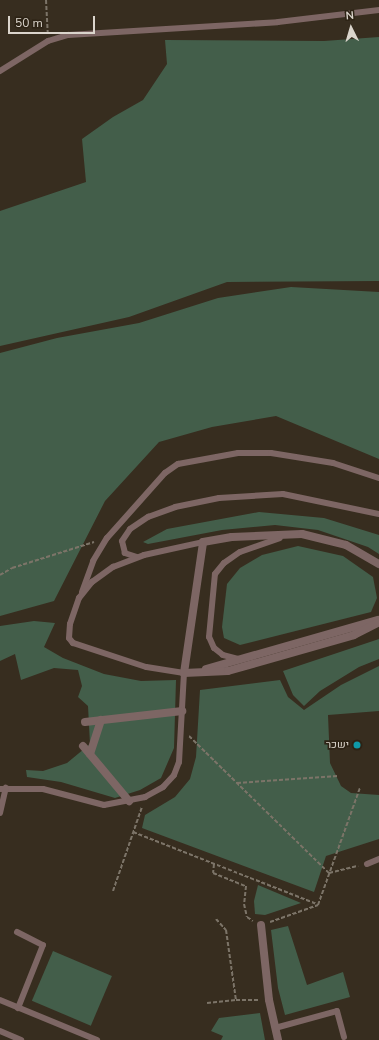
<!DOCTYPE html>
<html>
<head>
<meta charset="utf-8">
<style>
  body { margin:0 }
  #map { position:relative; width:379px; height:1040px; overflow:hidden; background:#372d1f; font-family:"Nunito Sans",Heebo,sans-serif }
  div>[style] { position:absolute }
  .green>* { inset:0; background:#435e4a; transform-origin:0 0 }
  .path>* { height:2px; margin-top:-1px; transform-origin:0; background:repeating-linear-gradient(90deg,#7c7468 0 4px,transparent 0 6px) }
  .service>* { height:6px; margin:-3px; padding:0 3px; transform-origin:3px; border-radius:3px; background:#7d6664 }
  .pedestrian>* { height:8px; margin:-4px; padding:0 4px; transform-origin:4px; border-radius:4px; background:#7d6664 }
  .minor>* { height:8px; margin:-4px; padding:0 4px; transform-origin:4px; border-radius:4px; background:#7d6664 }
  .dots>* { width:11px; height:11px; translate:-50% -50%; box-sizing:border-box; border:2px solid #2d2315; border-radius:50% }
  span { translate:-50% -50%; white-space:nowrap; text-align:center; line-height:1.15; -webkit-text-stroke:3.5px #2d2315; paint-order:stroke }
  .poi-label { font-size:11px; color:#dbd5cc }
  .right { translate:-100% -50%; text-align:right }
  .north { position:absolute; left:331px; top:8px; width:40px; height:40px; -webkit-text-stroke:3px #2d2315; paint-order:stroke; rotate:355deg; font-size:11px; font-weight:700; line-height:16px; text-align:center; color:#dbd5cc }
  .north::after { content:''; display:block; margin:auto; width:14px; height:18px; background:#dbd5cc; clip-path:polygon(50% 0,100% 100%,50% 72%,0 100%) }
  .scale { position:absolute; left:8px; top:16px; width:87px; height:18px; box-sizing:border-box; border:2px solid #dbd5cc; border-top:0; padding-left:5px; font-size:12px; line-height:14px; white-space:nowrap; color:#dbd5cc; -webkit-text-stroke:3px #2d2315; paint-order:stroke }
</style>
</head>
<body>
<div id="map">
  <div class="green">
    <div style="clip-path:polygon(379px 37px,379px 281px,227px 282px,129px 317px,0 346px,0 211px,86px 182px,82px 139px,113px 117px,143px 100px,167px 64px,165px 40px,324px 41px)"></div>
    <div style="clip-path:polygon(291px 287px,379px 292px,379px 459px,276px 416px,212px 427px,159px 442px,105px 501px,54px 601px,0 616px,0 353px,57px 338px,139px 323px,218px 298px)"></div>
    <div style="clip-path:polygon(259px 512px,324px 518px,379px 535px,379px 554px,368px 547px,318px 530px,275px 525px,222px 530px,148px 544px,143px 542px,167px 529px)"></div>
    <div style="clip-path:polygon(298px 546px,343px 556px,373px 577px,377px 598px,371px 612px,240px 645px,224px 638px,222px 627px,227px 584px,240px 568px,262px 555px)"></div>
    <div style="clip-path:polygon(34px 621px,55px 623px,44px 647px,63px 658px,104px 674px,141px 681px,176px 680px,174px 748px,161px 778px,140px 790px,115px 798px,61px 782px,27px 777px,26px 770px,43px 771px,67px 763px,90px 744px,88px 706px,78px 697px,82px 686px,78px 670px,54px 668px,21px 680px,15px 654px,0 661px,0 626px)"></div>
    <div style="clip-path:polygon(379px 639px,379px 659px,359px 667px,320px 691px,304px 706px,293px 695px,283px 671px)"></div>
    <div style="clip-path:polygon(379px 666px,379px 711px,328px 715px,330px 763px,341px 786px,351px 793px,379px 795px,379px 839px,326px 856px,314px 892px,142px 828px,145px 815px,175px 797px,190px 779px,196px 757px,200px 690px,280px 680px,288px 697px,304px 710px,341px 685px)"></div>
    <div style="clip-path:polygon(258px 885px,301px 903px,265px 915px,255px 914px,254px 901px)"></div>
    <div style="clip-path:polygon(288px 926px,307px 985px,343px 972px,350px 997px,285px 1015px,278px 988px,271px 930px)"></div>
    <div style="left:53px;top:951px;width:64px;height:54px;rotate:23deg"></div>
    <div style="clip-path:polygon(260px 1013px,265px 1040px,221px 1040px,223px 1036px,211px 1031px,219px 1018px)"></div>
  </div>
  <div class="path">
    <div style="left:46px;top:0;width:33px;rotate:87deg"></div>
    <div style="left:0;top:575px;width:14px;rotate:-30deg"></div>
    <div style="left:12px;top:568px;width:86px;rotate:-17.6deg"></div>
    <div style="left:189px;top:736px;width:196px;rotate:44.4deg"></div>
    <div style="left:329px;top:873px;width:30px;rotate:-14deg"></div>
    <div style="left:237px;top:783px;width:101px;rotate:-4deg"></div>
    <div style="left:133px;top:832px;width:198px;rotate:21.4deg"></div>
    <div style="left:214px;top:864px;width:9px;rotate:96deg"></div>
    <div style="left:213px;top:873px;width:35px;rotate:22deg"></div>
    <div style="left:246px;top:886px;width:18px;rotate:96deg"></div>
    <div style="left:244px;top:904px;width:13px;rotate:77deg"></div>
    <div style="left:247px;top:917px;width:7px;rotate:34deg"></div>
    <div style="left:113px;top:891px;width:89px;rotate:-71deg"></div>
    <div style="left:216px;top:919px;width:15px;rotate:48deg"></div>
    <div style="left:226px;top:930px;width:71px;rotate:81.9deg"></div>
    <div style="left:236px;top:1000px;width:24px"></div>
    <div style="left:270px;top:922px;width:51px;rotate:-19.5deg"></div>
    <div style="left:318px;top:905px;width:124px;rotate:-70.3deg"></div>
    <div style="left:207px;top:1003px;width:29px;rotate:-6deg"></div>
  </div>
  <div class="service">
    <div style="left:0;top:71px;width:57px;rotate:-32deg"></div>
    <div style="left:48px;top:41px;width:21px;rotate:-17deg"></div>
    <div style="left:68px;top:35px;width:210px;rotate:-3.5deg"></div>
    <div style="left:278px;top:22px;width:102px;rotate:-6.8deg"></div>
    <div style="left:137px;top:557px;width:13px;rotate:-162deg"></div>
    <div style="left:125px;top:553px;width:12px;rotate:-104deg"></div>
    <div style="left:122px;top:541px;width:14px;rotate:-56deg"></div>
    <div style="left:130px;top:529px;width:22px;rotate:-34deg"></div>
    <div style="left:148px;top:517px;width:29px;rotate:-20deg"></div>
    <div style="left:175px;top:507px;width:45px;rotate:-11.6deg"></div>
    <div style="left:219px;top:498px;width:64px;rotate:-3.6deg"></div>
    <div style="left:283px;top:494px;width:98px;rotate:11.8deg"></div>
    <div style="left:82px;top:592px;width:33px;rotate:-70deg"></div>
    <div style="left:93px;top:561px;width:27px;rotate:-59deg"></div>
    <div style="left:107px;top:538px;width:87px;rotate:-48.3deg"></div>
    <div style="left:165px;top:473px;width:16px;rotate:-35deg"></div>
    <div style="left:178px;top:464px;width:61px;rotate:-10.4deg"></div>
    <div style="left:238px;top:453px;width:33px"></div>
    <div style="left:271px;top:453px;width:63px;rotate:9.2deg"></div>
    <div style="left:333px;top:463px;width:48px;rotate:18.1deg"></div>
    <div style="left:238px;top:659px;width:16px;rotate:-165deg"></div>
    <div style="left:223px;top:655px;width:11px;rotate:-142deg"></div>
    <div style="left:214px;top:648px;width:12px;rotate:-114deg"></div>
    <div style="left:209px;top:637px;width:63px;rotate:-84.6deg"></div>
    <div style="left:215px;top:574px;width:14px;rotate:-51deg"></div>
    <div style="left:224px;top:563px;width:19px;rotate:-35deg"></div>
    <div style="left:240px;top:552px;width:42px;rotate:-19.3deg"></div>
    <div style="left:0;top:789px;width:43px"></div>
    <div style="left:43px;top:789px;width:63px;rotate:14.7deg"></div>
    <div style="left:104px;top:805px;width:42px;rotate:-11deg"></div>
    <div style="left:145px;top:797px;width:21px;rotate:-29deg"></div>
    <div style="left:163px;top:787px;width:16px;rotate:-47deg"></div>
    <div style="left:174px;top:775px;width:14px;rotate:-69deg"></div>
    <div style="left:179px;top:762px;width:89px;rotate:-86.8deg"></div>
    <div style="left:184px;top:673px;width:38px;rotate:-171deg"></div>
    <div style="left:146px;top:667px;width:77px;rotate:-161.8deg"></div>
    <div style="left:73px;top:643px;width:6px;rotate:-129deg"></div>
    <div style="left:69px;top:638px;width:14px;rotate:-86deg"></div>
    <div style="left:70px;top:624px;width:28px;rotate:-71deg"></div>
    <div style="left:79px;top:598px;width:21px;rotate:-51deg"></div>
    <div style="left:92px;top:582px;width:26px;rotate:-36deg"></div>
    <div style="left:113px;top:567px;width:33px;rotate:-21deg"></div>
    <div style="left:144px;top:555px;width:60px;rotate:-12.4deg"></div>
    <div style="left:0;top:813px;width:26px;rotate:-77deg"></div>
    <div style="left:367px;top:864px;width:13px;rotate:-23deg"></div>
    <div style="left:17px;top:932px;width:29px;rotate:27deg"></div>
    <div style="left:43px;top:945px;width:68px;rotate:111.6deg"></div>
    <div style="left:0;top:1000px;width:105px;rotate:22.4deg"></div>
    <div style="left:275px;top:1028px;width:64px;rotate:-15.3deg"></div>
    <div style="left:337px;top:1011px;width:27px;rotate:75deg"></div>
    <div style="left:0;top:1031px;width:23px;rotate:23deg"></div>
  </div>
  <div class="pedestrian">
    <div style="left:85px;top:722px;width:98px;rotate:-6.5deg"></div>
    <div style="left:83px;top:746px;width:72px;rotate:50.1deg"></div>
    <div style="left:90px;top:754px;width:36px;rotate:-72deg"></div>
  </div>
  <div class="minor">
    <div style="left:206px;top:669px;width:179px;rotate:-15.9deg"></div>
    <div style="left:184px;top:673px;width:132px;rotate:-81.7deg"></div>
    <div style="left:203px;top:542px;width:29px;rotate:-10deg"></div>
    <div style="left:232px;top:537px;width:70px;rotate:-2.5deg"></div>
    <div style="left:302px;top:534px;width:45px;rotate:14deg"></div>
    <div style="left:346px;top:545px;width:38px;rotate:30deg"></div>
    <div style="left:184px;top:673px;width:44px;rotate:-2.6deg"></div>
    <div style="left:228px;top:671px;width:131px;rotate:-15.9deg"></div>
    <div style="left:354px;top:635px;width:28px;rotate:-27deg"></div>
    <div style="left:261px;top:925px;width:75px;rotate:83.9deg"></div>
    <div style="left:269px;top:1000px;width:41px;rotate:77.3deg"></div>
  </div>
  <div class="dots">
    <div style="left:357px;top:745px;background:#0f9aa8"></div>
  </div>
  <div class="poi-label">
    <span class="right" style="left:349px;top:745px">ישכר</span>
  </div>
  <div class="north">N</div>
  <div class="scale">50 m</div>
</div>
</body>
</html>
